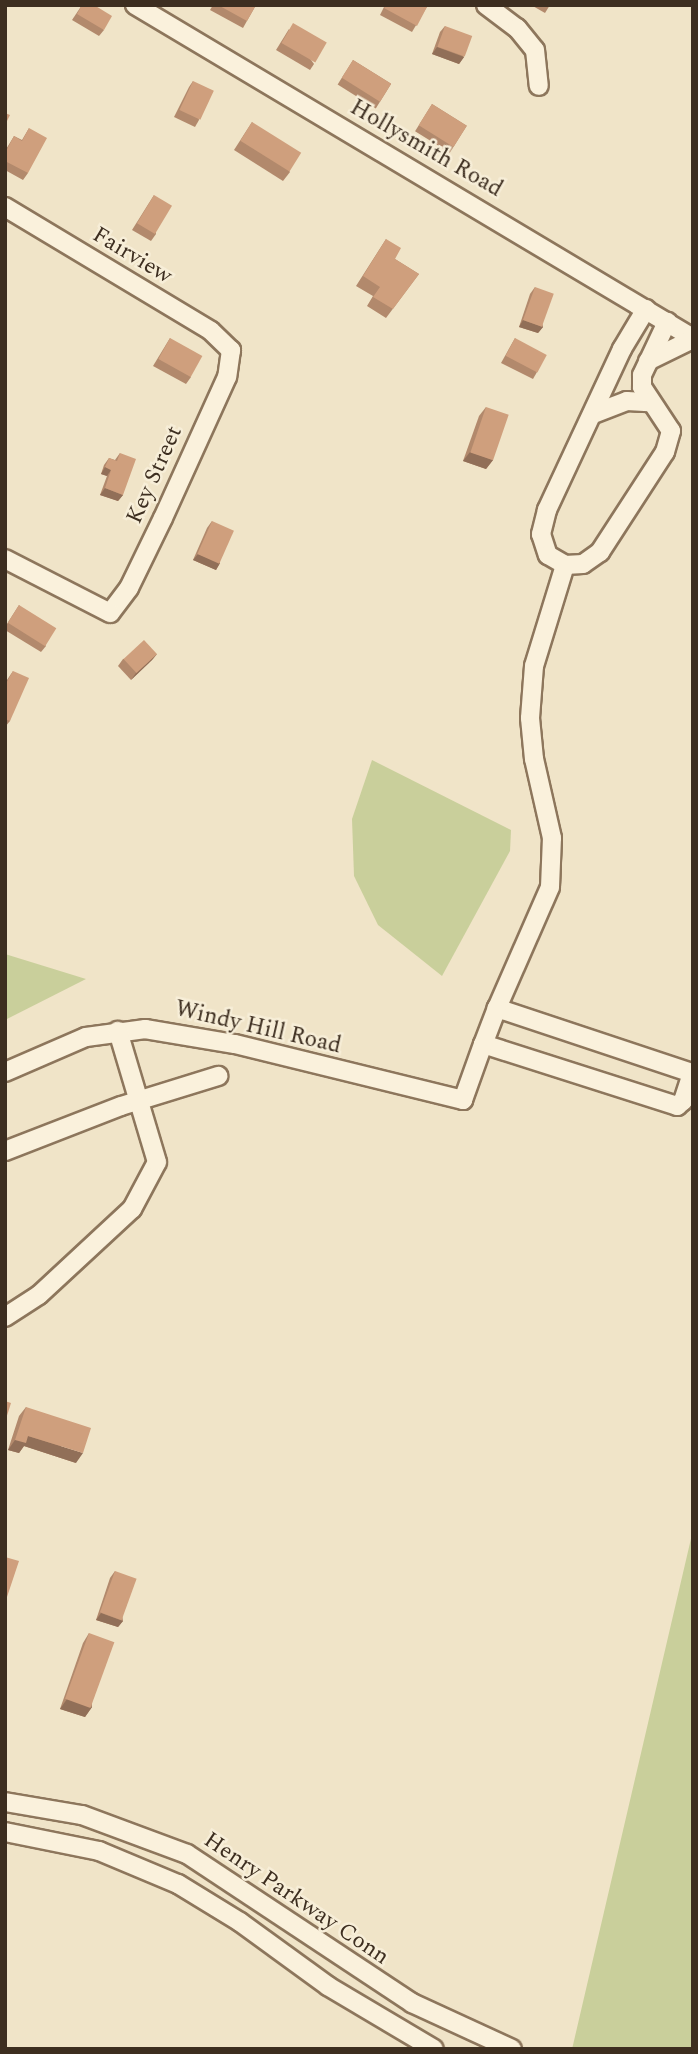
<!DOCTYPE html>
<html>
<head>
<meta charset="utf-8">
<style>
  body { margin:0 }
  #map { position:relative; width:698px; height:2054px; overflow:hidden; background:#f0e4c8; font-family:Spectral,serif }
  div>[style] { position:absolute }
  .green>* { inset:0; background:#c9cf9b }
  .roads { filter:drop-shadow(2px 0 #8d765c) drop-shadow(-2px 0 #8d765c) drop-shadow(0 2px #8d765c) drop-shadow(0 -2px #8d765c) }
  .minor>* { height:18px; margin:-9px; padding:0 9px; transform-origin:9px; border-radius:9px; background:#faf1dc }
  .wall>* { inset:0; background:#b2896c; transform-origin:0 0 }
  .shaded-wall>* { inset:0; background:#916f58 }
  .building>* { inset:0; background:#cf9f7d; transform-origin:0 0 }
  span { translate:-50% -50%; white-space:nowrap; text-align:center; line-height:1.15; -webkit-text-stroke:5px #f7eed8; paint-order:stroke }
  .street-label { font-size:23px; color:#3d2e20 }
  .frame { position:absolute; inset:0; border:7px solid #3d2e20; pointer-events:none }
</style>
</head>
<body>
<div id="map">
  <div class="green">
    <div style="clip-path:polygon(372px 760px,511px 830px,510px 851px,442px 976px,378px 925px,354px 876px,352px 819px)"></div>
    <div style="clip-path:polygon(5px 954px,86px 979px,5px 1020px)"></div>
    <div style="clip-path:polygon(693px 1530px,693px 2049px,572px 2049px,573px 2045px)"></div>
  </div>
  <div class="roads">
    <div class="minor">
      <div style="left:135px;top:5px;width:650px;rotate:30.83deg"></div>
      <div style="left:486px;top:5px;width:39px;rotate:37deg"></div>
      <div style="left:517px;top:28px;width:28px;rotate:51deg"></div>
      <div style="left:535px;top:50px;width:36px;rotate:84deg"></div>
      <div style="left:5px;top:207px;width:240px;rotate:31deg"></div>
      <div style="left:211px;top:331px;width:28px;rotate:44deg"></div>
      <div style="left:231px;top:350px;width:27px;rotate:98deg"></div>
      <div style="left:227px;top:377px;width:155px;rotate:114.4deg"></div>
      <div style="left:163px;top:518px;width:78px;rotate:115.9deg"></div>
      <div style="left:129px;top:588px;width:31px;rotate:127deg"></div>
      <div style="left:110px;top:613px;width:118px;rotate:-152.8deg"></div>
      <div style="left:646px;top:309px;width:47px;rotate:121deg"></div>
      <div style="left:622px;top:349px;width:178px;rotate:115deg"></div>
      <div style="left:547px;top:510px;width:25px;rotate:104deg"></div>
      <div style="left:541px;top:534px;width:22px;rotate:72deg"></div>
      <div style="left:548px;top:555px;width:20px;rotate:30deg"></div>
      <div style="left:565px;top:565px;width:18px;rotate:-3deg"></div>
      <div style="left:583px;top:564px;width:21px;rotate:-35deg"></div>
      <div style="left:600px;top:552px;width:119px;rotate:-57deg"></div>
      <div style="left:665px;top:452px;width:22px;rotate:-74deg"></div>
      <div style="left:671px;top:431px;width:53px;rotate:-123.4deg"></div>
      <div style="left:642px;top:387px;width:12px;rotate:-90deg"></div>
      <div style="left:642px;top:375px;width:59px;rotate:-64.7deg"></div>
      <div style="left:648px;top:361px;width:50px;rotate:-26.1deg"></div>
      <div style="left:593px;top:414px;width:36px;rotate:-21deg"></div>
      <div style="left:627px;top:401px;width:22px;rotate:3deg"></div>
      <div style="left:497px;top:1008px;width:132px;rotate:-66.3deg"></div>
      <div style="left:550px;top:887px;width:49px;rotate:-87.7deg"></div>
      <div style="left:552px;top:838px;width:81px;rotate:-102.8deg"></div>
      <div style="left:534px;top:759px;width:41px;rotate:-95.6deg"></div>
      <div style="left:530px;top:718px;width:52px;rotate:-85.6deg"></div>
      <div style="left:534px;top:666px;width:106px;rotate:-72.9deg"></div>
      <div style="left:5px;top:1072px;width:88px;rotate:-23.4deg"></div>
      <div style="left:86px;top:1037px;width:60px;rotate:-7.7deg"></div>
      <div style="left:145px;top:1029px;width:91px;rotate:9.5deg"></div>
      <div style="left:235px;top:1044px;width:235px;rotate:13.8deg"></div>
      <div style="left:463px;top:1100px;width:59px;rotate:-70.3deg"></div>
      <div style="left:483px;top:1044px;width:204px;rotate:17.7deg"></div>
      <div style="left:677px;top:1106px;width:8px;rotate:-40deg"></div>
      <div style="left:683px;top:1101px;width:29px;rotate:-72deg"></div>
      <div style="left:692px;top:1073px;width:206px;rotate:-161.6deg"></div>
      <div style="left:497px;top:1008px;width:39px;rotate:111deg"></div>
      <div style="left:5px;top:1151px;width:124px;rotate:-21.2deg"></div>
      <div style="left:121px;top:1106px;width:102px;rotate:-17.2deg"></div>
      <div style="left:5px;top:1317px;width:40px;rotate:-32.9deg"></div>
      <div style="left:39px;top:1295px;width:127px;rotate:-42.8deg"></div>
      <div style="left:132px;top:1209px;width:53px;rotate:-62deg"></div>
      <div style="left:157px;top:1162px;width:137px;rotate:-106.6deg"></div>
      <div style="left:5px;top:1802px;width:78px;rotate:9.6deg"></div>
      <div style="left:82px;top:1815px;width:112px;rotate:20.4deg"></div>
      <div style="left:187px;top:1854px;width:270px;rotate:33.5deg"></div>
      <div style="left:412px;top:2003px;width:110px;rotate:24.7deg"></div>
      <div style="left:5px;top:1832px;width:96px;rotate:11.4deg"></div>
      <div style="left:99px;top:1851px;width:86px;rotate:22.7deg"></div>
      <div style="left:178px;top:1884px;width:73px;rotate:31.5deg"></div>
      <div style="left:240px;top:1922px;width:109px;rotate:36deg"></div>
      <div style="left:328px;top:1986px;width:123px;rotate:30.7deg"></div>
    </div>
  </div>
  <div class="wall">
    <div style="clip-path:polygon(82px 5px,104px 30px,99px 36px,72px 20px)"></div>
    <div style="clip-path:polygon(213px 5px,256px 5px,243px 28px,210px 10px)"></div>
    <div style="clip-path:polygon(385px 5px,428px 5px,412px 32px,380px 15px)"></div>
    <div style="clip-path:polygon(531px 5px,550px 5px,545px 13px)"></div>
    <div style="clip-path:polygon(445px 26px,464px 57px,459px 64px,432px 54px,440px 32px)"></div>
    <div style="clip-path:polygon(289px 29px,314px 64px,310px 70px,276px 50px)"></div>
    <div style="left:353px;top:60px;width:45px;height:29px;rotate:32deg"></div>
    <div style="clip-path:polygon(193px 81px,199px 120px,195px 127px,174px 117px,189px 87px)"></div>
    <div style="left:432px;top:104px;width:41px;height:32px;rotate:32deg"></div>
    <div style="clip-path:polygon(252px 122px,290px 172px,283px 181px,234px 150px)"></div>
    <div style="clip-path:polygon(29px 128px,28px 173px,23px 180px,5px 170px,5px 151px,14px 136px,22px 140px)"></div>
    <div style="clip-path:polygon(154px 195px,156px 234px,151px 241px,132px 230px)"></div>
    <div style="clip-path:polygon(386px 239px,395px 259px,419px 274px,386px 318px,367px 306px,373px 296px,356px 286px)"></div>
    <div style="clip-path:polygon(535px 287px,543px 327px,538px 333px,519px 327px,530px 294px)"></div>
    <div style="clip-path:polygon(170px 338px,191px 377px,186px 384px,153px 366px)"></div>
    <div style="clip-path:polygon(515px 338px,537px 372px,533px 379px,501px 363px)"></div>
    <div style="clip-path:polygon(486px 407px,493px 460px,486px 469px,463px 461px,479px 416px)"></div>
    <div style="clip-path:polygon(120px 453px,123px 495px,118px 501px,100px 495px,107px 476px,101px 474px,104px 465px,109px 458px,115px 460px)"></div>
    <div style="clip-path:polygon(212px 521px,220px 563px,216px 570px,193px 560px,207px 528px)"></div>
    <div style="clip-path:polygon(19px 605px,46px 646px,41px 652px,5px 630px,5px 627px)"></div>
    <div style="clip-path:polygon(157px 654px,152px 660px,131px 680px,118px 666px,123px 659px)"></div>
    <div style="clip-path:polygon(13px 671px,10px 721px,5px 727px,5px 683px)"></div>
    <div style="clip-path:polygon(26px 1407px,76px 1463px,24px 1446px,19px 1453px,8px 1450px,19px 1416px)"></div>
    <div style="clip-path:polygon(115px 1571px,123px 1621px,118px 1627px,96px 1620px,110px 1578px)"></div>
    <div style="clip-path:polygon(89px 1633px,92px 1707px,85px 1717px,60px 1709px,83px 1643px)"></div>
  </div>
  <div class="shaded-wall">
    <div style="clip-path:polygon(437px 47px,464px 57px,459px 64px,432px 54px)"></div>
    <div style="clip-path:polygon(523px 320px,543px 327px,538px 333px,519px 327px)"></div>
    <div style="clip-path:polygon(470px 452px,493px 460px,486px 469px,463px 461px)"></div>
    <div style="clip-path:polygon(105px 467px,111px 470px,107px 476px,101px 474px)"></div>
    <div style="clip-path:polygon(105px 488px,123px 495px,118px 501px,100px 495px)"></div>
    <div style="clip-path:polygon(198px 554px,220px 563px,216px 570px,193px 560px)"></div>
    <div style="clip-path:polygon(157px 654px,152px 660px,131px 680px,136px 673px)"></div>
    <div style="clip-path:polygon(28px 1436px,83px 1453px,76px 1463px,24px 1446px,19px 1453px,8px 1450px,15px 1440px)"></div>
    <div style="clip-path:polygon(101px 1613px,123px 1621px,118px 1627px,96px 1620px)"></div>
    <div style="clip-path:polygon(67px 1699px,92px 1707px,85px 1717px,60px 1709px)"></div>
  </div>
  <div class="building">
    <div style="clip-path:polygon(82px 5px,94px 5px,112px 16px,104px 30px,77px 14px)"></div>
    <div style="clip-path:polygon(218px 5px,256px 5px,247px 21px)"></div>
    <div style="clip-path:polygon(386px 5px,428px 5px,417px 26px,384px 8px)"></div>
    <div style="left:293px;top:23px;width:39px;height:23px;rotate:30deg"></div>
    <div style="left:445px;top:26px;width:29px;height:22px;rotate:20deg"></div>
    <div style="left:353px;top:60px;width:45px;height:21px;rotate:32deg"></div>
    <div style="left:193px;top:81px;width:23px;height:32px;rotate:25deg"></div>
    <div style="left:432px;top:104px;width:41px;height:25px;rotate:32deg"></div>
    <div style="clip-path:polygon(5px 113px,10px 115px,5px 125px)"></div>
    <div style="left:252px;top:122px;width:58px;height:22px;rotate:32deg"></div>
    <div style="clip-path:polygon(29px 128px,47px 138px,28px 173px,5px 161px,5px 153px,14px 136px,22px 141px)"></div>
    <div style="left:154px;top:195px;width:21px;height:33px;rotate:31deg"></div>
    <div style="clip-path:polygon(386px 239px,401px 248px,395px 259px,419px 274px,393px 309px,373px 297px,380px 287px,363px 276px)"></div>
    <div style="left:535px;top:287px;width:20px;height:35px;rotate:20deg"></div>
    <div style="left:170px;top:338px;width:37px;height:24px;rotate:29deg"></div>
    <div style="left:515px;top:338px;width:36px;height:20px;rotate:28deg"></div>
    <div style="left:486px;top:407px;width:24px;height:48px;rotate:19deg"></div>
    <div style="clip-path:polygon(120px 453px,136px 459px,123px 495px,105px 488px,111px 470px,105px 467px,109px 458px,117px 461px)"></div>
    <div style="left:212px;top:521px;width:24px;height:36px;rotate:24deg"></div>
    <div style="left:19px;top:605px;width:44px;height:21px;rotate:32deg"></div>
    <div style="left:144px;top:640px;width:19px;height:28px;rotate:47deg"></div>
    <div style="clip-path:polygon(13px 671px,29px 678px,10px 721px,5px 719px,5px 685px)"></div>
    <div style="clip-path:polygon(5px 1401px,11px 1403px,5px 1422px)"></div>
    <div style="clip-path:polygon(26px 1407px,91px 1428px,83px 1453px,28px 1436px,26px 1443px,15px 1440px)"></div>
    <div style="clip-path:polygon(5px 1557px,19px 1561px,5px 1603px)"></div>
    <div style="left:115px;top:1571px;width:23px;height:44px;rotate:20deg"></div>
    <div style="left:89px;top:1633px;width:27px;height:70px;rotate:20deg"></div>
  </div>
  <div class="street-label">
    <span style="left:426px;top:149px;rotate:30deg">Hollysmith Road</span>
    <span style="left:132px;top:256px;rotate:31deg">Fairview</span>
    <span style="left:155px;top:475px;rotate:-66deg">Key Street</span>
    <span style="left:258px;top:1028px;rotate:13deg">Windy Hill Road</span>
    <span style="left:296px;top:1899px;rotate:34deg">Henry Parkway Conn</span>
  </div>
  <div class="frame"></div>
</div>
</body>
</html>
